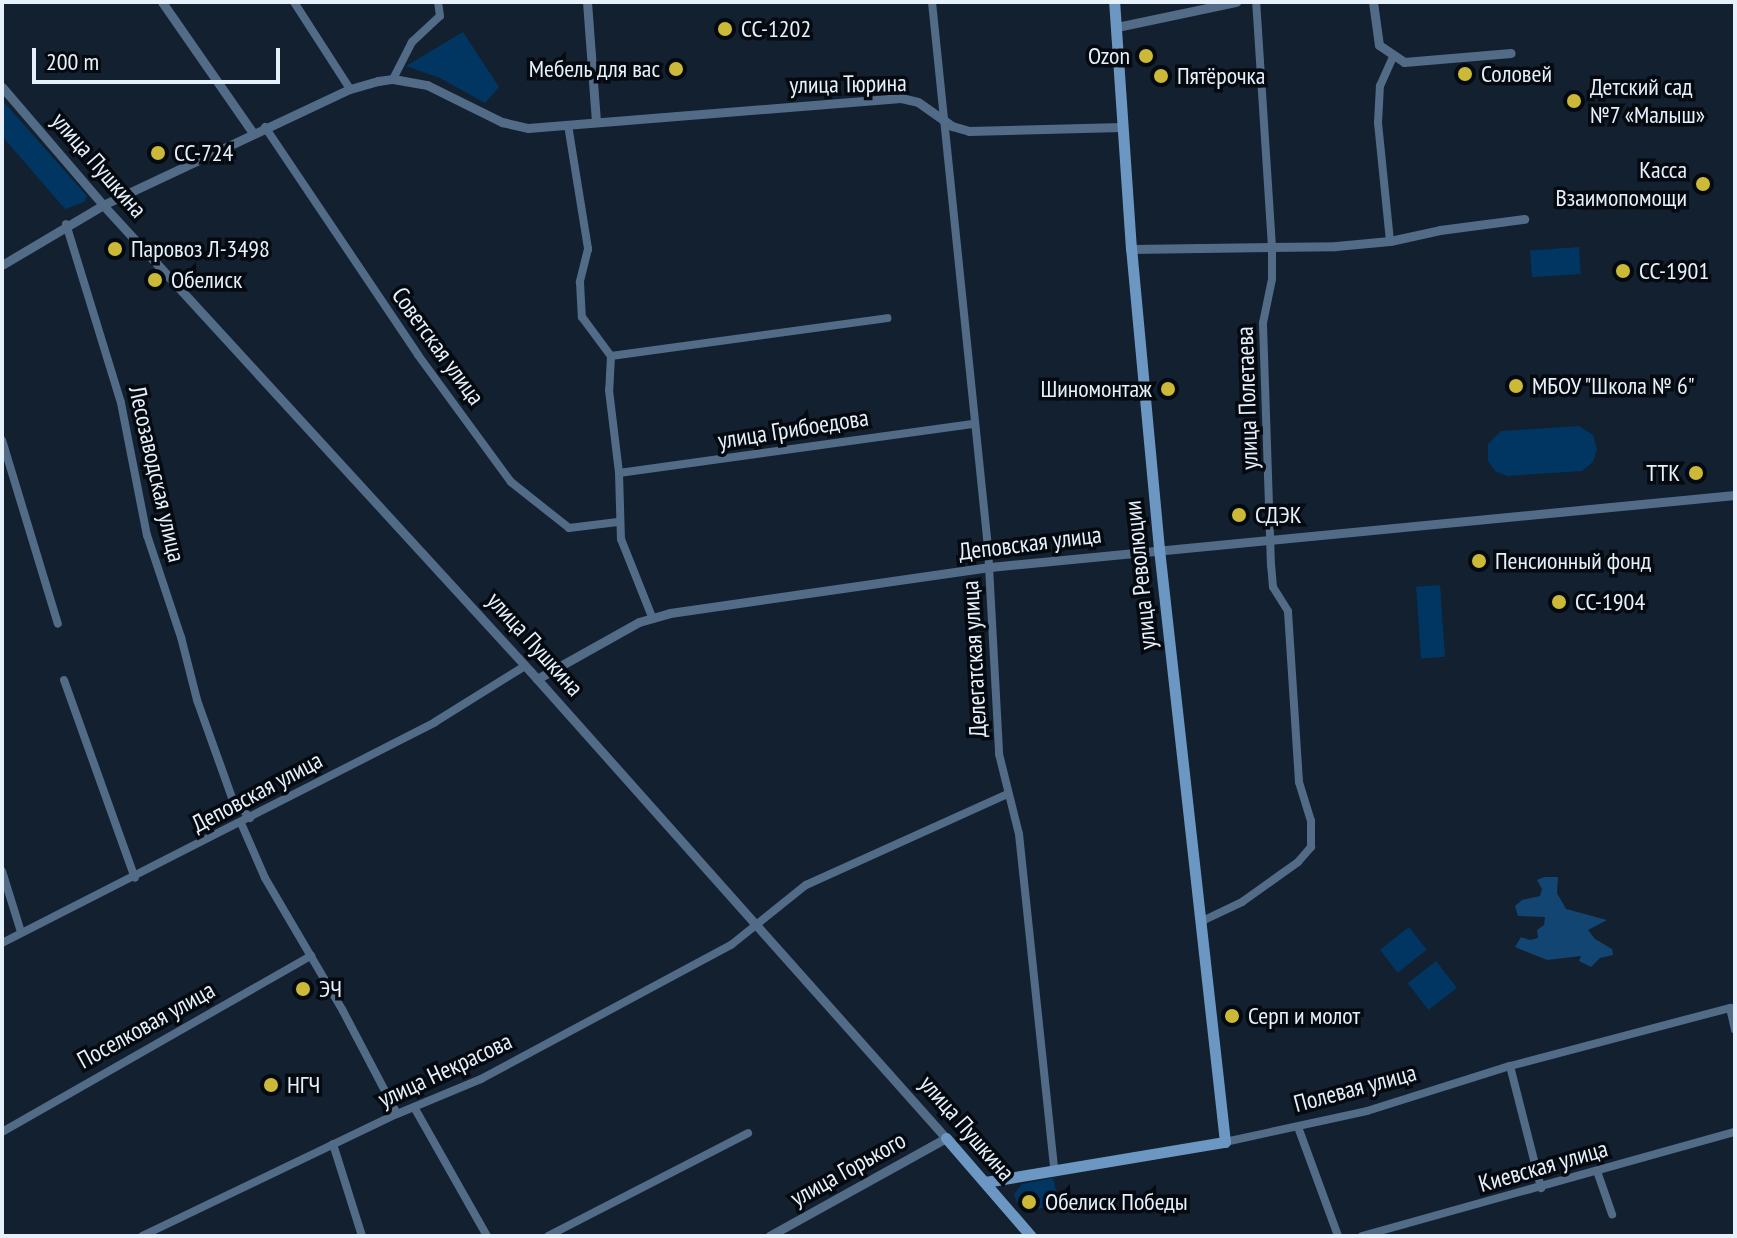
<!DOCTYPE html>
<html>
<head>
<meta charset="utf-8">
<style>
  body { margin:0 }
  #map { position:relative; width:1737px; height:1238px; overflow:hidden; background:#122030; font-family:"PT Sans Narrow",sans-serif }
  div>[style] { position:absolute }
  .green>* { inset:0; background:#003661; transform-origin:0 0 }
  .forest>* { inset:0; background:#124572 }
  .minor>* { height:8px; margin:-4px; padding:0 4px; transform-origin:4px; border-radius:4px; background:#526b87 }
  .tertiary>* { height:9px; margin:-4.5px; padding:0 4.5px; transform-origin:4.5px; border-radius:4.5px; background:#526b87 }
  .secondary>* { height:11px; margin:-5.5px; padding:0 5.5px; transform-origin:5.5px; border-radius:5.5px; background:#6d97c3 }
  .dots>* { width:22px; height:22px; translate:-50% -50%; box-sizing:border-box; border:4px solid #050a10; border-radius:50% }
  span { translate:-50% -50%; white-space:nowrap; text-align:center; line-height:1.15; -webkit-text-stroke:7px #050a10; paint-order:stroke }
  .poi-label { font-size:24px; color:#e7f1fc }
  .left { translate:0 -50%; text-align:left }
  .right { translate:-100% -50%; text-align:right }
  .street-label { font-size:24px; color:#e7f1fc }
  .frame { position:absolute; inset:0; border:4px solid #e7f1fc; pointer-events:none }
  .scale { position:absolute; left:32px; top:48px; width:248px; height:36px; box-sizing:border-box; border:4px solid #e7f1fc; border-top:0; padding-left:10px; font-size:24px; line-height:28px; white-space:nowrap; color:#e7f1fc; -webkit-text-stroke:6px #050a10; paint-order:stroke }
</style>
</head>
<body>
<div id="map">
  <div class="green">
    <div style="clip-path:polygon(463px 32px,499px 87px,485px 103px,440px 78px,406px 66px)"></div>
    <div style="clip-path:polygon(2px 100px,87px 196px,84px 202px,65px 209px,2px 136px)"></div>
    <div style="left:1579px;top:247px;width:27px;height:49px;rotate:86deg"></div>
    <div style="clip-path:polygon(1579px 426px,1593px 435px,1597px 449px,1593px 462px,1582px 471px,1507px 476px,1495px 471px,1488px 461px,1488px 444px,1501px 431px)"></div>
    <div style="left:1440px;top:585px;width:72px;height:24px;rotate:86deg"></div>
    <div style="left:1409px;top:927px;width:29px;height:37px;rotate:52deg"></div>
    <div style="left:1436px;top:961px;width:34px;height:36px;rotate:52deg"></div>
    <div style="clip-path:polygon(1053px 1178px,1059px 1205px,1025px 1211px,1017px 1202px,1014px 1194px,1022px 1184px)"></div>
  </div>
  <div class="forest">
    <div style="clip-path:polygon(1544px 877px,1558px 877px,1557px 893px,1566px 909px,1607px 920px,1588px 930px,1595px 939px,1612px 949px,1613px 955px,1600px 958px,1591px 967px,1579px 961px,1581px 956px,1547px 960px,1515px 947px,1521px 937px,1530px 940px,1538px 938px,1537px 930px,1544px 925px,1545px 917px,1518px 916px,1515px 906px,1522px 900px,1540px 896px,1542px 889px,1537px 880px)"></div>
  </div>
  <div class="minor">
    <div style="left:294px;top:2px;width:103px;rotate:57.2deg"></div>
    <div style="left:932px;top:2px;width:549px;rotate:84.14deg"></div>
    <div style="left:988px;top:548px;width:206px;rotate:86.9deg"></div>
    <div style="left:999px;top:754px;width:82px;rotate:76deg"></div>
    <div style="left:1019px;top:834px;width:337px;rotate:84deg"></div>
    <div style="left:393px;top:79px;width:42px;rotate:-62.8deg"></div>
    <div style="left:412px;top:42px;width:38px;rotate:-43deg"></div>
    <div style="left:440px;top:16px;width:14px;rotate:-98deg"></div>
    <div style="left:568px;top:125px;width:126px;rotate:80.8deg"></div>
    <div style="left:588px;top:249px;width:34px;rotate:104deg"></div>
    <div style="left:580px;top:282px;width:35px;rotate:87deg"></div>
    <div style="left:582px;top:317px;width:49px;rotate:53.4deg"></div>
    <div style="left:611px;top:356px;width:34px;rotate:93deg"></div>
    <div style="left:609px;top:390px;width:84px;rotate:83.1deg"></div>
    <div style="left:619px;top:473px;width:66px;rotate:88.3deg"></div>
    <div style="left:621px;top:539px;width:84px;rotate:68.3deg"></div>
    <div style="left:265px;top:127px;width:275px;rotate:56.1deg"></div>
    <div style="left:418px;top:355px;width:157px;rotate:53.8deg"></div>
    <div style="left:511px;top:482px;width:74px;rotate:38.4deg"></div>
    <div style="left:569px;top:528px;width:49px;rotate:-7deg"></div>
    <div style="left:66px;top:224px;width:187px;rotate:72.9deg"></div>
    <div style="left:121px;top:403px;width:135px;rotate:78.9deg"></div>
    <div style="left:147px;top:535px;width:108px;rotate:71.6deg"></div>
    <div style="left:181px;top:637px;width:65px;rotate:75.7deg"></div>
    <div style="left:197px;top:700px;width:104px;rotate:70.3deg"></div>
    <div style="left:232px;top:798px;width:27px;rotate:48deg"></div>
    <div style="left:1390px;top:241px;width:119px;rotate:-95.8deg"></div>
    <div style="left:1378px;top:123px;width:37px;rotate:-87deg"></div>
    <div style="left:1380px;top:86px;width:32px;rotate:-66deg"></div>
    <div style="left:611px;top:356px;width:279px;rotate:-7.8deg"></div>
    <div style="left:2px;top:440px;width:192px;rotate:73.1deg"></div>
    <div style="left:619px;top:473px;width:357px;rotate:-7.9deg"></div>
    <div style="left:64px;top:680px;width:210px;rotate:70.3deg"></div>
    <div style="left:241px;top:823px;width:60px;rotate:66.4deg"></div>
    <div style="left:265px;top:878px;width:154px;rotate:59.6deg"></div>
    <div style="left:343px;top:1011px;width:116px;rotate:62.3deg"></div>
    <div style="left:2px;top:871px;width:64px;rotate:72.7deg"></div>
    <div style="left:1200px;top:922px;width:47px;rotate:-25.5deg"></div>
    <div style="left:1242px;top:902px;width:69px;rotate:-35.5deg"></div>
    <div style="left:1298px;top:862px;width:20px;rotate:-49deg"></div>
    <div style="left:1311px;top:847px;width:26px;rotate:-90deg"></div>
    <div style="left:1311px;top:821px;width:41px;rotate:-107.1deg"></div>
    <div style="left:1299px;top:782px;width:171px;rotate:-93.7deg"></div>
    <div style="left:1288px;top:611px;width:28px;rotate:-122deg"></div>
    <div style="left:1273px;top:587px;width:21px;rotate:-95deg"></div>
    <div style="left:1271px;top:566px;width:243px;rotate:-91.9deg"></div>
    <div style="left:1263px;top:323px;width:45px;rotate:-78.4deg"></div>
    <div style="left:1272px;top:279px;width:32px;rotate:-90deg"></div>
    <div style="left:1272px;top:247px;width:246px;rotate:-93.7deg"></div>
    <div style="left:2px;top:943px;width:486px;rotate:-27deg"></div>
    <div style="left:435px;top:722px;width:106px;rotate:-31.9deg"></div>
    <div style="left:1510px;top:1066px;width:126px;rotate:75.7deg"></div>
    <div style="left:414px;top:1107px;width:148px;rotate:60.5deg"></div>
    <div style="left:1298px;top:1127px;width:116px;rotate:69.8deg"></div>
    <div style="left:2px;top:1132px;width:356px;rotate:-29.7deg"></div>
    <div style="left:1225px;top:1142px;width:145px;rotate:-12.3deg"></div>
    <div style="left:1367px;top:1111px;width:150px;rotate:-17.5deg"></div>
    <div style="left:1510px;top:1066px;width:228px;rotate:-14.8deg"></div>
    <div style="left:1730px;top:1008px;width:22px;rotate:77deg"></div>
    <div style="left:333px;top:1144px;width:96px;rotate:72.5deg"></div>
    <div style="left:1597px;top:1171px;width:46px;rotate:70.8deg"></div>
    <div style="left:142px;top:1236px;width:283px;rotate:-25.6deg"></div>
    <div style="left:397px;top:1114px;width:91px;rotate:-22.6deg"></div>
    <div style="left:481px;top:1079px;width:284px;rotate:-28.2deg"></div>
    <div style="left:731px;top:945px;width:96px;rotate:-38.7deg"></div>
    <div style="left:806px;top:885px;width:222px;rotate:-24.3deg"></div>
    <div style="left:548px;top:1236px;width:225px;rotate:-27.2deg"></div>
    <div style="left:1362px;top:1236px;width:387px;rotate:-15.6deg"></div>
  </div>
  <div class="tertiary">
    <div style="left:162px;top:2px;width:160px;rotate:55.2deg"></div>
    <div style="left:587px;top:2px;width:119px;rotate:85.7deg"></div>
    <div style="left:1373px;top:2px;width:43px;rotate:82.1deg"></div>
    <div style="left:1379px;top:45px;width:30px;rotate:34deg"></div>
    <div style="left:1404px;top:62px;width:107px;rotate:-4.8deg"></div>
    <div style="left:1117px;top:27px;width:122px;rotate:-11.9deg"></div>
    <div style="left:2px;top:87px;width:155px;rotate:49.4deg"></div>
    <div style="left:103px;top:205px;width:632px;rotate:47.5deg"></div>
    <div style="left:530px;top:671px;width:625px;rotate:48.31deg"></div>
    <div style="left:946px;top:1138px;width:202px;rotate:151deg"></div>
    <div style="left:1131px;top:249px;width:205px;rotate:-0.8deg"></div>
    <div style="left:1336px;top:246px;width:54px;rotate:-5.3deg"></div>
    <div style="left:1390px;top:241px;width:51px;rotate:-12.4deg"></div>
    <div style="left:1440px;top:230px;width:85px;rotate:-7.5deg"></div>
    <div style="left:2px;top:265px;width:117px;rotate:-30.7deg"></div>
    <div style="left:103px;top:205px;width:273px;rotate:-25.2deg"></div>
    <div style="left:350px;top:89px;width:29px;rotate:-16deg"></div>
    <div style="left:378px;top:81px;width:15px;rotate:-8deg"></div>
    <div style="left:393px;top:79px;width:35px;rotate:10deg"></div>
    <div style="left:427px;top:85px;width:84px;rotate:26.3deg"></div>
    <div style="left:502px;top:122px;width:27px;rotate:13deg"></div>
    <div style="left:528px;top:128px;width:374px;rotate:-4.6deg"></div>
    <div style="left:901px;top:98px;width:17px;rotate:13deg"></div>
    <div style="left:918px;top:102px;width:42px;rotate:35.2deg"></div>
    <div style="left:952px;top:126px;width:18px;rotate:16deg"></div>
    <div style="left:969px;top:131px;width:153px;rotate:-1.5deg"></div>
    <div style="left:537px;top:679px;width:117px;rotate:-29.2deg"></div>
    <div style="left:639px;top:622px;width:32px;rotate:-16deg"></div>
    <div style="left:670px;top:613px;width:323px;rotate:-8.2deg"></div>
    <div style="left:990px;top:567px;width:748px;rotate:-5.52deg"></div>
  </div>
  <div class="secondary">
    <div style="left:946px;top:1138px;width:130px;rotate:49.1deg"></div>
    <div style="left:985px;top:1182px;width:243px;rotate:-9.5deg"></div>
    <div style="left:1225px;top:1142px;width:597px;rotate:-96.35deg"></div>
    <div style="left:1159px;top:549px;width:301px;rotate:-95.3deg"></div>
    <div style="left:1131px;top:249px;width:248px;rotate:-93.9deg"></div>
  </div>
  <div class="dots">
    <div style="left:725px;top:29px;background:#cdb938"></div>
    <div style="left:1146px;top:56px;background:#cdb938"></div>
    <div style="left:676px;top:69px;background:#cdb938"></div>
    <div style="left:1465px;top:74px;background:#cdb938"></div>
    <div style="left:1161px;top:76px;background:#cdb938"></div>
    <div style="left:1574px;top:101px;background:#cdb938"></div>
    <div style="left:158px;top:153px;background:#cdb938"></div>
    <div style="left:1703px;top:184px;background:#cdb938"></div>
    <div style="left:115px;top:249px;background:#cdb938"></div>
    <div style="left:1623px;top:271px;background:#cdb938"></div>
    <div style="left:155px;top:280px;background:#cdb938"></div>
    <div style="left:1516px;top:386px;background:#cdb938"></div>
    <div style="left:1168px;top:389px;background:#cdb938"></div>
    <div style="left:1696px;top:473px;background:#cdb938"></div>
    <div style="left:1239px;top:515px;background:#cdb938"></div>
    <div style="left:1479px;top:561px;background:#cdb938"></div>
    <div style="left:1559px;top:602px;background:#cdb938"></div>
    <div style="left:303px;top:989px;background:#cdb938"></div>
    <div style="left:1232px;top:1016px;background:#cdb938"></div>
    <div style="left:271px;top:1085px;background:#cdb938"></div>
    <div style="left:1029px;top:1202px;background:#cdb938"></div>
  </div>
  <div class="poi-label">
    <span class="left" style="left:741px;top:29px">СС-1202</span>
    <span class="right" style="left:1130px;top:56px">Ozon</span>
    <span class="right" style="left:660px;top:69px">Мебель для вас</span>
    <span class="left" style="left:1481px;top:74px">Соловей</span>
    <span class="left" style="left:1177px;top:76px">Пятёрочка</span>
    <span class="left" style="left:1590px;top:101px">Детский сад<br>№7 «Малыш»</span>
    <span class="left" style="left:174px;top:153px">СС-724</span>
    <span class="right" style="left:1687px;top:184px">Касса<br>Взаимопомощи</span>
    <span class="left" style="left:131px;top:249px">Паровоз Л-3498</span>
    <span class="left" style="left:1639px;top:271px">СС-1901</span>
    <span class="left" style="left:171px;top:280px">Обелиск</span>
    <span class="left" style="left:1532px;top:386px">МБОУ "Школа № 6"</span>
    <span class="right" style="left:1152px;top:389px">Шиномонтаж</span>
    <span class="right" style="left:1680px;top:473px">ТТК</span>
    <span class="left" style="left:1255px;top:515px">СДЭК</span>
    <span class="left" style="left:1495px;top:561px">Пенсионный фонд</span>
    <span class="left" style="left:1575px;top:602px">СС-1904</span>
    <span class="left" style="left:319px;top:989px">ЭЧ</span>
    <span class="left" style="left:1248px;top:1016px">Серп и молот</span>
    <span class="left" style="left:287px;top:1085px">НГЧ</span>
    <span class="left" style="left:1045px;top:1202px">Обелиск Победы</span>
  </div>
  <div class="street-label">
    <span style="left:848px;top:84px;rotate:-1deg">улица Тюрина</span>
    <span style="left:99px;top:165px;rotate:49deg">улица Пушкина</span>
    <span style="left:438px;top:346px;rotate:54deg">Советская улица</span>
    <span style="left:1247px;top:398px;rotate:-92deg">улица Полетаева</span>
    <span style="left:793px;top:429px;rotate:-9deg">улица Грибоедова</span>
    <span style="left:157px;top:474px;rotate:77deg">Лесозаводская улица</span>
    <span style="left:1030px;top:543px;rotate:-7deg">Деповская улица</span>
    <span style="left:1140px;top:575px;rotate:-96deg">улица Революции</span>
    <span style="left:535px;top:644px;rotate:48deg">улица Пушкина</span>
    <span style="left:974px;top:659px;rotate:-93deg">Делегатская улица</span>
    <span style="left:257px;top:792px;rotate:-28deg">Деповская улица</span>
    <span style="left:146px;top:1025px;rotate:-29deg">Поселковая улица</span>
    <span style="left:445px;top:1070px;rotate:-25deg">улица Некрасова</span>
    <span style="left:1355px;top:1088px;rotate:-15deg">Полевая улица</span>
    <span style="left:967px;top:1128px;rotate:49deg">улица Пушкина</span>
    <span style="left:1543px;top:1166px;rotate:-16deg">Киевская улица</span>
    <span style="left:848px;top:1169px;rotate:-29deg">улица Горького</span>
  </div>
  <div class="frame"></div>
  <div class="scale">200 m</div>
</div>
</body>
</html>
